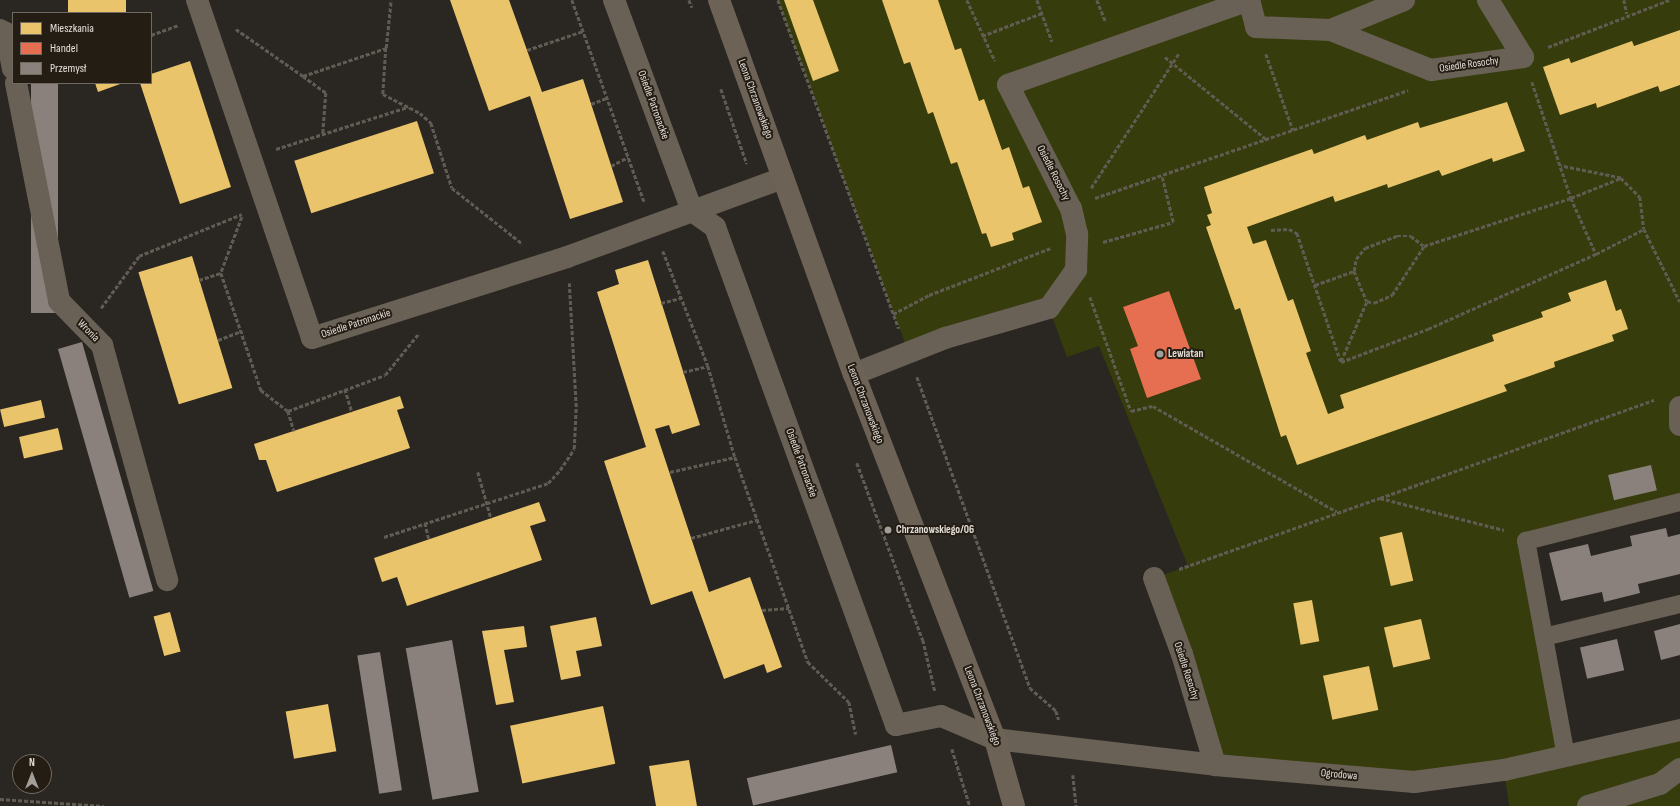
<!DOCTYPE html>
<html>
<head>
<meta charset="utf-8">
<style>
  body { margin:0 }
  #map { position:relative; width:1680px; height:806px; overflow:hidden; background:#2a2621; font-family:"Sofia Sans Condensed",sans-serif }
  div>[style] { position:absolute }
  .green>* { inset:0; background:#363c0c }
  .homes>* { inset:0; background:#e9c46a; transform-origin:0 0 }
  .shops>* { inset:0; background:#e76f51 }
  .industry>* { inset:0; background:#8a817c; transform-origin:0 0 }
  .path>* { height:2.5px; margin-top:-1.25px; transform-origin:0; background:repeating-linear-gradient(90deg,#615c53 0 4px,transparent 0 6px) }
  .lane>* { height:18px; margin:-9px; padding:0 9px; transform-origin:9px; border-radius:9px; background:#6a6156 }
  .street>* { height:22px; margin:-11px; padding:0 11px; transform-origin:11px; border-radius:11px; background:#6a6156 }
  .secondary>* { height:22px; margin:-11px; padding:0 11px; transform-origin:11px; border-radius:11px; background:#6d6256 }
  .dots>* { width:11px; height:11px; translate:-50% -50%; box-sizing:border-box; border:2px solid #241d14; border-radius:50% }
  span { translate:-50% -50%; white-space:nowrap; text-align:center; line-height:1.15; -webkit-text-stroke:4px #241d14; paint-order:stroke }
  .street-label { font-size:11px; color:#e3ded8 }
  .poi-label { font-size:11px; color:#e3ded8; font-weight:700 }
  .left { translate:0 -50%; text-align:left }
  .legend { position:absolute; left:12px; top:12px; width:140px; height:72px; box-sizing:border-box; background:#241d14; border:1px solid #706a62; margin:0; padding:5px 7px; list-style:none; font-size:12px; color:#e3ded8 }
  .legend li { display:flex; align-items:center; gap:8px; height:20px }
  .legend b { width:20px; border:1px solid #706a62 }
  .north { position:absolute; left:12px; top:754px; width:40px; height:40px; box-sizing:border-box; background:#241d14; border:1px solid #706a62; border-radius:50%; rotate:0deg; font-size:11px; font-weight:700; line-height:16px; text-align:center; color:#e3ded8 }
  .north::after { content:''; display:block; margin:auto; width:14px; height:18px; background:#a29e98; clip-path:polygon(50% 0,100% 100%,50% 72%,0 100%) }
</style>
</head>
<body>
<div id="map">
  <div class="green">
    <div style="clip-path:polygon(778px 0,1680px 0,1680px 502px,1526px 541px,1566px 756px,1680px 730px,1680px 806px,1509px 806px,1504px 770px,1414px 782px,1215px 765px,1154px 578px,1188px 566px,1099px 346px,1067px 357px,1049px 308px,909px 354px)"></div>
  </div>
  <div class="homes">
    <div style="left:68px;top:0;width:58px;height:14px"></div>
    <div style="clip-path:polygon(450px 0,509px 0,542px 92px,583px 79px,623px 202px,570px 219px,530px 96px,489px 111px)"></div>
    <div style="clip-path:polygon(784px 0,813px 0,839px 71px,813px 81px)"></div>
    <div style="clip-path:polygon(882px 0,938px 0,955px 50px,961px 48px,979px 101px,984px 99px,1002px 150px,1009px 147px,1023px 188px,1029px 186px,1042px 222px,1012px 233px,1014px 240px,991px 247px,986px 233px,982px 234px,957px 162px,951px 164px,933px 112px,928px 114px,910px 62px,904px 64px)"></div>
    <div style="clip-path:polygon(1680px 30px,1680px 85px,1660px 92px,1658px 86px,1597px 108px,1596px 103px,1560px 115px,1543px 67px,1569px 58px,1571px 63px,1632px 41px,1634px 46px)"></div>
    <div style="clip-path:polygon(190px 61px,231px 187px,180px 204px,140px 83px,151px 83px,151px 74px)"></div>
    <div style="clip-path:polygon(95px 83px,123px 83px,98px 92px)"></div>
    <div style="clip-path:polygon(1507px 102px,1525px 151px,1493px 162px,1492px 158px,1442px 176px,1439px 170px,1388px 188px,1387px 184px,1335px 202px,1333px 196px,1247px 227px,1253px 244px,1266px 240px,1288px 301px,1293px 299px,1311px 351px,1306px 353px,1328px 414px,1344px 408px,1340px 395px,1494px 341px,1492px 335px,1543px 317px,1541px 312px,1571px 301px,1568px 293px,1606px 280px,1616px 311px,1621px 309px,1628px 329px,1612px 335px,1614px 341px,1554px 362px,1555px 367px,1504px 385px,1507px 391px,1297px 465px,1286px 435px,1281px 437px,1240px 308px,1235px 310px,1206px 227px,1211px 225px,1207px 215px,1212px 213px,1204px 187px,1312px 149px,1314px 154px,1365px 135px,1367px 140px,1418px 122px,1420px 128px)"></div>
    <div style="left:417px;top:121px;width:55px;height:129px;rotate:72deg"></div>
    <div style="left:192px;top:256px;width:138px;height:56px;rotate:73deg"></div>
    <div style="clip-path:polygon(648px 260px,700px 425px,672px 434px,669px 425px,655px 429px,709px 592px,750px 577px,782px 667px,767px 673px,764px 664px,724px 679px,692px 591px,651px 605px,604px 461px,646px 447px,597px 292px,619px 284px,615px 270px)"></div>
    <div style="clip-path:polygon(400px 396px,404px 408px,397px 410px,410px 448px,277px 492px,266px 460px,259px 460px,254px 444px)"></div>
    <div style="left:41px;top:400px;width:18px;height:42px;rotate:77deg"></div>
    <div style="left:58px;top:428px;width:22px;height:40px;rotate:77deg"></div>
    <div style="clip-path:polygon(539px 502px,546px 521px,530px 526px,542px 560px,407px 606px,397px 577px,382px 582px,374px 558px)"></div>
    <div style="left:1402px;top:532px;width:50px;height:23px;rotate:77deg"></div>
    <div style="left:1312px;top:600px;width:42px;height:19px;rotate:80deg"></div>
    <div style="left:170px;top:612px;width:41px;height:17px;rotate:75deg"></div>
    <div style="clip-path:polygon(596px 617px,602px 646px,576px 651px,581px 676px,561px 680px,550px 626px)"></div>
    <div style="left:1421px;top:619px;width:41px;height:38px;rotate:77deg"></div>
    <div style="clip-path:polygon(524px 626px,527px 647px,504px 650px,514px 702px,496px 705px,482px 631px)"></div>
    <div style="left:1369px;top:666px;width:45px;height:47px;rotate:78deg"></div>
    <div style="left:328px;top:704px;width:48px;height:43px;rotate:80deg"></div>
    <div style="left:603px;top:706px;width:59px;height:95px;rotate:78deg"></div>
    <div style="clip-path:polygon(689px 760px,697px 806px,656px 806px,649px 766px)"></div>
  </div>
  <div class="shops">
    <div style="clip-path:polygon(1169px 291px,1201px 379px,1147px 398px,1130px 349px,1138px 346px,1123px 307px)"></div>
  </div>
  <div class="industry">
    <div style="left:31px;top:83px;width:27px;height:230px"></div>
    <div style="left:82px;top:342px;width:259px;height:25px;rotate:74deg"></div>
    <div style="left:1651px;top:465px;width:26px;height:44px;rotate:77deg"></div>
    <div style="clip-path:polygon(1666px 528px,1668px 537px,1680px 534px,1680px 574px,1638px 584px,1640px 593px,1604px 602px,1602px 592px,1561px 601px,1549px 553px,1588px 544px,1591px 556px,1632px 546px,1630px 536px)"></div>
    <div style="clip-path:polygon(1680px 624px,1680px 655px,1661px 660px,1654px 631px)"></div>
    <div style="left:1617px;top:639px;width:32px;height:38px;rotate:77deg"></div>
    <div style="left:452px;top:640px;width:154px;height:47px;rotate:80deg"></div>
    <div style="left:380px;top:652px;width:140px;height:23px;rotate:81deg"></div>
    <div style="left:891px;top:745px;width:28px;height:148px;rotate:77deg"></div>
  </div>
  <div class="path">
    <div style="left:572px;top:0;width:214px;rotate:70.3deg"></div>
    <div style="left:689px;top:0;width:8px;rotate:67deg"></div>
    <div style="left:778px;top:0;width:350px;rotate:69.8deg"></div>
    <div style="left:967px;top:0;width:67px;rotate:65.3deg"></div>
    <div style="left:1037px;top:0;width:44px;rotate:69.9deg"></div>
    <div style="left:1097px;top:0;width:24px;rotate:68deg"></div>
    <div style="left:1624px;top:0;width:14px;rotate:78deg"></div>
    <div style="left:236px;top:29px;width:82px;rotate:35deg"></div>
    <div style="left:303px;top:76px;width:88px;rotate:-18.6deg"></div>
    <div style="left:386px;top:48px;width:48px;rotate:-84.1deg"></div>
    <div style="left:151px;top:35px;width:29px;rotate:-20deg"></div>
    <div style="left:982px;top:36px;width:64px;rotate:-21deg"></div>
    <div style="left:1548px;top:47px;width:130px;rotate:-21.2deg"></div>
    <div style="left:386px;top:48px;width:46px;rotate:93.7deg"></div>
    <div style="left:383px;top:94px;width:42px;rotate:27.2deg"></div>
    <div style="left:420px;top:113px;width:15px;rotate:42deg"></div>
    <div style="left:431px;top:123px;width:68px;rotate:72.1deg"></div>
    <div style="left:452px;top:188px;width:90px;rotate:38.3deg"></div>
    <div style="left:527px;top:50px;width:59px;rotate:-18.7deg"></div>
    <div style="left:1266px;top:54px;width:81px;rotate:70.4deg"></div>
    <div style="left:1165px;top:57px;width:132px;rotate:39.1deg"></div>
    <div style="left:303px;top:76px;width:29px;rotate:36deg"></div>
    <div style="left:326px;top:93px;width:41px;rotate:94.2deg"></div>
    <div style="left:1532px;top:82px;width:122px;rotate:71.4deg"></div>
    <div style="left:1571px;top:198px;width:61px;rotate:65.9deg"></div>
    <div style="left:1596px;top:254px;width:54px;rotate:-27.5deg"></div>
    <div style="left:1644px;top:229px;width:81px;rotate:63.7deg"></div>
    <div style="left:721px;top:89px;width:79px;rotate:70.9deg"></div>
    <div style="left:591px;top:104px;width:17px;rotate:-21deg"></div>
    <div style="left:276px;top:149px;width:139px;rotate:-17.7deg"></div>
    <div style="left:611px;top:166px;width:19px;rotate:-28deg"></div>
    <div style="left:1621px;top:178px;width:27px;rotate:45deg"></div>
    <div style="left:1640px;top:197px;width:32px;rotate:83deg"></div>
    <div style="left:1091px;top:188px;width:161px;rotate:-56.9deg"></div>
    <div style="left:1095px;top:198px;width:331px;rotate:-19deg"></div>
    <div style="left:242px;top:217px;width:60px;rotate:110.6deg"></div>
    <div style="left:221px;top:273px;width:124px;rotate:71.1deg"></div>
    <div style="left:261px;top:390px;width:34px;rotate:38deg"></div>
    <div style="left:288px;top:411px;width:103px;rotate:-20.4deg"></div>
    <div style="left:385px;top:375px;width:54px;rotate:-51deg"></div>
    <div style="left:1271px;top:230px;width:18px;rotate:-3deg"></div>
    <div style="left:1289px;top:229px;width:9px;rotate:27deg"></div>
    <div style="left:1297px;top:233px;width:136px;rotate:71.2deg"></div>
    <div style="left:1341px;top:362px;width:93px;rotate:-20.8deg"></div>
    <div style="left:1428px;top:329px;width:184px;rotate:-24.1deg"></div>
    <div style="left:1103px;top:242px;width:73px;rotate:-15.9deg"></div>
    <div style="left:1173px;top:222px;width:46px;rotate:-103.7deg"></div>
    <div style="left:663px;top:251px;width:123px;rotate:68.6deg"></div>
    <div style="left:708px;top:366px;width:95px;rotate:73.5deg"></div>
    <div style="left:735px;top:457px;width:218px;rotate:70.4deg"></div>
    <div style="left:808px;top:662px;width:57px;rotate:44.3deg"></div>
    <div style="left:849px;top:702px;width:33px;rotate:78deg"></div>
    <div style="left:1354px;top:271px;width:12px;rotate:-81deg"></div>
    <div style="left:1356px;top:259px;width:14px;rotate:-51deg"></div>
    <div style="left:1365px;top:248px;width:34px;rotate:-21deg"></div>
    <div style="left:1397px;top:236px;width:14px"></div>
    <div style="left:1411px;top:236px;width:16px;rotate:38deg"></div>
    <div style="left:199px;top:280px;width:23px;rotate:-18deg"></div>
    <div style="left:1315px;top:285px;width:41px;rotate:-19.7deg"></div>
    <div style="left:1354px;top:271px;width:33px;rotate:67deg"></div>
    <div style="left:1367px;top:301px;width:7px;rotate:16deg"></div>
    <div style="left:1374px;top:303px;width:20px;rotate:-24deg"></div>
    <div style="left:1392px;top:295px;width:59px;rotate:-56.9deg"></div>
    <div style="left:1424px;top:246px;width:155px;rotate:-18.1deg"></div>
    <div style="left:1571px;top:198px;width:54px;rotate:-21.8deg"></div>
    <div style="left:1621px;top:178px;width:61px;rotate:-168.7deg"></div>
    <div style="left:1090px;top:297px;width:121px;rotate:70.2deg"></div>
    <div style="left:1131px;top:411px;width:23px;rotate:-13deg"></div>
    <div style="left:1153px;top:406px;width:212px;rotate:29.9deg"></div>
    <div style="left:661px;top:303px;width:21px;rotate:-14deg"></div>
    <div style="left:101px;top:308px;width:64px;rotate:-53.8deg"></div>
    <div style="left:139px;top:256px;width:111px;rotate:-22.2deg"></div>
    <div style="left:893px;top:314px;width:41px;rotate:-27.8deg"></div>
    <div style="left:929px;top:295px;width:131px;rotate:-21.1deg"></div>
    <div style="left:218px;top:340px;width:26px;rotate:-21deg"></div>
    <div style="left:1341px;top:361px;width:65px;rotate:-66.6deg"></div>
    <div style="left:683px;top:372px;width:26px;rotate:-13deg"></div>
    <div style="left:917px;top:377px;width:331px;rotate:70deg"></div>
    <div style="left:1030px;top:688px;width:35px;rotate:41deg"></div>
    <div style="left:1056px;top:711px;width:9px;rotate:72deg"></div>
    <div style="left:345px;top:389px;width:24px;rotate:73deg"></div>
    <div style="left:288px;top:411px;width:21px;rotate:73deg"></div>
    <div style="left:857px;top:463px;width:189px;rotate:69.6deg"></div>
    <div style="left:923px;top:640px;width:52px;rotate:76.8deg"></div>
    <div style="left:478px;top:472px;width:48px;rotate:74.2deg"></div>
    <div style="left:670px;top:472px;width:67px;rotate:-13deg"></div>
    <div style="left:1380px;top:498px;width:291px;rotate:-19.7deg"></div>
    <div style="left:425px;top:523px;width:16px;rotate:76deg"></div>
    <div style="left:384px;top:537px;width:173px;rotate:-18.2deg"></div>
    <div style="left:548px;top:483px;width:18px;rotate:-47deg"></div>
    <div style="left:560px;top:470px;width:25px;rotate:-56deg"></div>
    <div style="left:574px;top:449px;width:42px;rotate:-87.3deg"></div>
    <div style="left:576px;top:407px;width:124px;rotate:-93.2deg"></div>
    <div style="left:691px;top:538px;width:72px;rotate:-15.4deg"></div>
    <div style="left:1179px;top:569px;width:213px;rotate:-19.5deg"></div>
    <div style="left:1380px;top:498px;width:128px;rotate:14.5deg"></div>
    <div style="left:762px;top:610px;width:27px;rotate:-4deg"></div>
    <div style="left:952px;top:749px;width:60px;rotate:72.5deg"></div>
    <div style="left:1073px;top:775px;width:31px;rotate:84deg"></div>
    <div style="left:0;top:799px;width:104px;rotate:3.9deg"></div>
  </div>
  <div class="lane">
    <div style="left:1544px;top:637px;width:140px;rotate:-13.6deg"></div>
    <div style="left:1566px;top:756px;width:219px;rotate:-100.5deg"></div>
    <div style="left:1526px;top:541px;width:159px;rotate:-14.2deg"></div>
  </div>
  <div class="street">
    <div style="left:197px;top:0;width:357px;rotate:71.2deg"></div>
    <div style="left:312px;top:338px;width:268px;rotate:-17.6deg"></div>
    <div style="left:567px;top:257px;width:230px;rotate:-20.1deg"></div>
    <div style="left:614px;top:0;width:225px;rotate:69.7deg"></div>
    <div style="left:692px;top:211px;width:28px;rotate:35deg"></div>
    <div style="left:715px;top:227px;width:530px;rotate:70.03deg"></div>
    <div style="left:896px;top:725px;width:46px;rotate:-11.3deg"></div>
    <div style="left:941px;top:716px;width:59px;rotate:23.1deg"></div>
    <div style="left:995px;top:739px;width:222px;rotate:6.7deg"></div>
    <div style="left:1215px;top:765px;width:200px;rotate:4.9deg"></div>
    <div style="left:1414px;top:782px;width:91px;rotate:-7.6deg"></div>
    <div style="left:1504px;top:770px;width:180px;rotate:-12.8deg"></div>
    <div style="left:1249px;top:0;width:28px;rotate:75deg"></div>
    <div style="left:1256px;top:27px;width:75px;rotate:2.3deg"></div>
    <div style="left:1331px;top:30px;width:108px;rotate:21.8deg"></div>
    <div style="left:1431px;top:70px;width:93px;rotate:-8deg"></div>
    <div style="left:1523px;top:57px;width:67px;rotate:-121.6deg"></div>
    <div style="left:0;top:30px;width:7px;rotate:27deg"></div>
    <div style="left:6px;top:33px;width:36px;rotate:79deg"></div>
    <div style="left:1331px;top:30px;width:79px;rotate:-22.3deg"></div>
    <div style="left:16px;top:83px;width:222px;rotate:78.8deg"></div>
    <div style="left:59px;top:301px;width:62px;rotate:45.7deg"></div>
    <div style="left:102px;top:345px;width:244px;rotate:74.5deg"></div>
    <div style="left:854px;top:374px;width:98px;rotate:-21.6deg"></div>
    <div style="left:945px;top:338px;width:108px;rotate:-16.1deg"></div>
    <div style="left:1049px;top:308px;width:47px;rotate:-54.6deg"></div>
    <div style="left:1076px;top:270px;width:36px;rotate:-88deg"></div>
    <div style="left:1077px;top:234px;width:26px;rotate:-103deg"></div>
    <div style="left:1071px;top:209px;width:139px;rotate:-116.9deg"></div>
    <div style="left:1008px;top:85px;width:256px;rotate:-19.4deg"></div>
    <div style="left:1680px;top:407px;width:18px;rotate:90deg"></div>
    <div style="left:1154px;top:578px;width:81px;rotate:69.8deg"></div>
    <div style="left:1182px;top:654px;width:116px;rotate:73.4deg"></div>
    <div style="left:1588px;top:806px;width:75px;rotate:-17deg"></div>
    <div style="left:1660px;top:784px;width:25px;rotate:-37deg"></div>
  </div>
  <div class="secondary">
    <div style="left:719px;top:0;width:398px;rotate:70.2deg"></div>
    <div style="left:854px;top:374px;width:391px;rotate:68.9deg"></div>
    <div style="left:995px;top:739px;width:70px;rotate:74.2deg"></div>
  </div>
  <div class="dots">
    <div style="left:1160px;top:354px;background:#a29e98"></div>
    <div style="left:888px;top:530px;background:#a29e98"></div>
  </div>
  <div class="street-label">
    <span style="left:1469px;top:65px;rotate:-8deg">Osiedle Rosochy</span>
    <span style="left:755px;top:99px;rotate:70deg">Leona Chrzanowskiego</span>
    <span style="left:653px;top:105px;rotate:70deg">Osiedle Patronackie</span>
    <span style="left:1053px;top:173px;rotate:63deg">Osiedle Rosochy</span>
    <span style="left:356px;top:324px;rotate:-18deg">Osiedle Patronackie</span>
    <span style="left:88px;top:331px;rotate:45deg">Wronia</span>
    <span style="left:865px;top:404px;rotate:69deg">Leona Chrzanowskiego</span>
    <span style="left:801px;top:463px;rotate:70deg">Osiedle Patronackie</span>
    <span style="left:1186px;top:671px;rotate:72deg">Osiedle Rosochy</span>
    <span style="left:982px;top:706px;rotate:69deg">Leona Chrzanowskiego</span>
    <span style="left:1339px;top:775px;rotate:5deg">Ogrodowa</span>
  </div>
  <div class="poi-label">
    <span class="left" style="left:1168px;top:354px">Lewiatan</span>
    <span class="left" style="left:896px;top:530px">Chrzanowskiego/06</span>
  </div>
  <ul class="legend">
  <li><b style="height:11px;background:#e9c46a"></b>Mieszkania</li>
  <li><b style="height:11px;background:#e76f51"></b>Handel</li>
  <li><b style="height:11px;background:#8a817c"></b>Przemysł</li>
  </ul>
  <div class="north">N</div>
</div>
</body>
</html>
